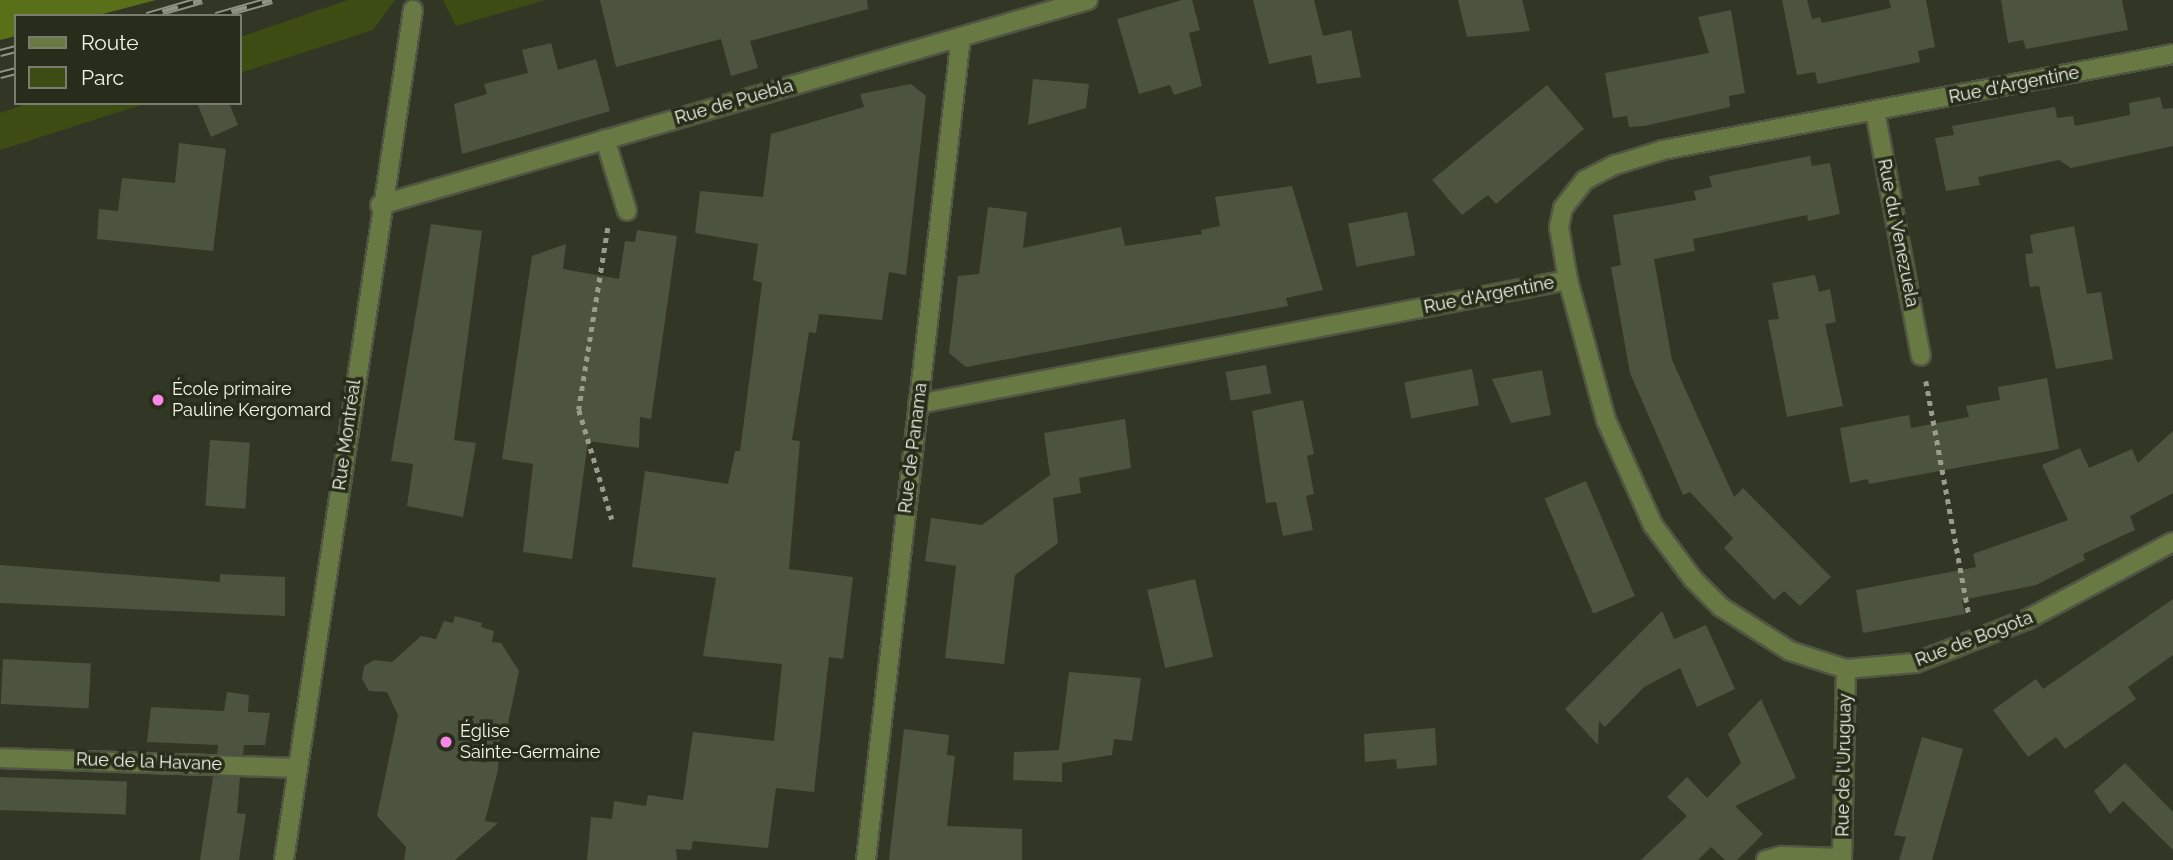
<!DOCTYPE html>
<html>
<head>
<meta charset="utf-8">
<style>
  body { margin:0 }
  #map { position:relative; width:2173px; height:860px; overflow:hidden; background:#313724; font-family:Raleway,sans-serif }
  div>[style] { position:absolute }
  .green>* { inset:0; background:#3d4c12 }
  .forest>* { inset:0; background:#5a7018 }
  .building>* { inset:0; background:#4c533f; transform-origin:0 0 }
  .path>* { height:4.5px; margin-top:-2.25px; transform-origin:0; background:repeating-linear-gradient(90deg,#989d8e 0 5px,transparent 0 10px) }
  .roads { filter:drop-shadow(2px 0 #505544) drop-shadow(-2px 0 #505544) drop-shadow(0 2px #505544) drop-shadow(0 -2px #505544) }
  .minor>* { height:18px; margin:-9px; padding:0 9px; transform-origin:9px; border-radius:9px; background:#697944 }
  .rail>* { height:8px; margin-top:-4px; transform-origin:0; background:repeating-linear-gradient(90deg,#272d1a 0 16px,#8e9383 0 32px); box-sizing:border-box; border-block:2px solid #8e9383 }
  .dots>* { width:19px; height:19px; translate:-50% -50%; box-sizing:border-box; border:4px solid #272d1a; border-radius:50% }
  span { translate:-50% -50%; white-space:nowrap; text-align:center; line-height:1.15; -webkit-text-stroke:7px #272d1a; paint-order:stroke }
  .street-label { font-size:18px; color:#f1f5e9 }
  .poi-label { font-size:18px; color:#f1f5e9 }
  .left { translate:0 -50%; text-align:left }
  .legend { position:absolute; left:14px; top:14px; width:228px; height:91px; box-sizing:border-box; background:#272d1a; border:2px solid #787d6d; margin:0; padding:9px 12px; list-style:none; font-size:21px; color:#f1f5e9 }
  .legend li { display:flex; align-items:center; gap:14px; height:35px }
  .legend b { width:35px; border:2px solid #787d6d }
</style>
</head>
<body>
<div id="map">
  <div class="green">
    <div style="clip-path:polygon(348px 0,395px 0,373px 30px,240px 73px,240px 37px)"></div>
    <div style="clip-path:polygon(443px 0,545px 0,456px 26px)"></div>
    <div style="clip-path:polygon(30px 103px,147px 103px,0 150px,0 113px)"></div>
  </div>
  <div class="forest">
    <div style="clip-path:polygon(0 0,156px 0,95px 16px,16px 16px,16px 36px,0 40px)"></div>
  </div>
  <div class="building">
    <div style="clip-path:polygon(600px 0,867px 0,868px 9px,750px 41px,758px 68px,731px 76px,721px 39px,616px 67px)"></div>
    <div style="clip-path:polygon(1182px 0,1192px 0,1200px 30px,1189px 33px,1202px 86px,1174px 95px,1170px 85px,1139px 94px,1117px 19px)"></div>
    <div style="clip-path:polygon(1253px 0,1314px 0,1323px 36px,1351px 30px,1361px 77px,1317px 84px,1311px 55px,1269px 64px)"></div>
    <div style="clip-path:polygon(1458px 0,1522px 0,1530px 31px,1467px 37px)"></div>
    <div style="clip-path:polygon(1782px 0,1807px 0,1812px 19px,1820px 17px,1822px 23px,1891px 8px,1889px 0,1926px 0,1935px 47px,1918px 51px,1920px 62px,1818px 84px,1815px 72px,1797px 75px)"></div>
    <div style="clip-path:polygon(2001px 0,2122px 0,2128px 30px,2026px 49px,2023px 40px,2008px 43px)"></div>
    <div style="clip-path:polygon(1731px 10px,1745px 93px,1729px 96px,1730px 107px,1644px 126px,1629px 127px,1627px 116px,1613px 118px,1605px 73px,1709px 53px,1698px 17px)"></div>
    <div style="clip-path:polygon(551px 43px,558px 70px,596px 59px,610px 111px,462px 154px,454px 104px,487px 94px,484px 84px,528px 73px,522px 50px)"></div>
    <div style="clip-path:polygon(1033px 79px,1089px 84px,1086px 108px,1028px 125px)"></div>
    <div style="clip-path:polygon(911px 84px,926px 96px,906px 275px,889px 272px,882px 320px,819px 314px,816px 333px,809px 332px,792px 440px,800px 441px,789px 569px,853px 577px,843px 659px,829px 657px,814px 792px,776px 788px,768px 848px,693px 841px,691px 850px,676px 849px,677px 860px,587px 860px,591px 817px,612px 819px,614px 801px,646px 806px,648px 795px,683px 800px,693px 732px,774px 741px,782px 664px,703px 656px,716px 578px,632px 567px,645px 471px,728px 484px,735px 451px,740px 451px,762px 283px,753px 280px,758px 244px,695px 233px,700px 191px,763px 197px,771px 134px,864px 107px,860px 94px)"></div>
    <div style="clip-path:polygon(1547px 85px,1584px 129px,1496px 204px,1488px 195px,1462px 215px,1432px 180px)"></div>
    <div style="clip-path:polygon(2160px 97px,2163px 109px,2173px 108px,2173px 146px,2071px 168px,2059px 160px,1978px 177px,1980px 185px,1946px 191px,1935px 138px,1954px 135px,1952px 126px,2055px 107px,2057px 118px,2073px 116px,2075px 126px,2130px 115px,2129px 103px)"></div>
    <div style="clip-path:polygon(197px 103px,229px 103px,238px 125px,211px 137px)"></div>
    <div style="clip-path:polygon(179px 143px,226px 149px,213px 251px,97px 239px,99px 209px,118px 211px,122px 178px,175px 183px)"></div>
    <div style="clip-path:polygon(1810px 156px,1812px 166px,1830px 163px,1840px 214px,1808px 221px,1807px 215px,1693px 239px,1695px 251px,1654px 259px,1672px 360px,1734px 497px,1743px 488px,1831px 577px,1800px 606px,1784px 591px,1774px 600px,1724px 548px,1733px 538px,1690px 492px,1683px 495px,1630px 373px,1611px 267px,1621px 265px,1613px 215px,1696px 200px,1694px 191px,1712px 187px,1709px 176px)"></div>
    <div style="clip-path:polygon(1292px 186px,1323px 290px,1286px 298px,1288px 306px,966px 367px,949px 353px,958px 276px,979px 274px,988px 207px,1027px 212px,1023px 248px,1121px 227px,1125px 246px,1202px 234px,1201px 230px,1220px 226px,1215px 197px)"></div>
    <div style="left:1407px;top:212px;width:44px;height:60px;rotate:79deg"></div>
    <div style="clip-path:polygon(431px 224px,482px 231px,454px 440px,476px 443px,463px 517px,407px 506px,413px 464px,391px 461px)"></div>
    <div style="clip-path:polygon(2074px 226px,2087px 294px,2101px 292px,2113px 359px,2056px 369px,2039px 286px,2030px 287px,2025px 254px,2033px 253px,2030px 235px)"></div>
    <div style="clip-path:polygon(637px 230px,677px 236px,651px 419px,640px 417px,639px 448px,588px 441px,572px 559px,523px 552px,533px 464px,502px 459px,532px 256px,566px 244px,563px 269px,619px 279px,625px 241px,635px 242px)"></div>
    <div style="clip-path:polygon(1815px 275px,1819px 292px,1830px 289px,1836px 322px,1825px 324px,1843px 406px,1787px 417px,1768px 320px,1779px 319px,1772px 283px)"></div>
    <div style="left:1266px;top:365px;width:29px;height:41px;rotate:80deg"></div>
    <div style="left:1472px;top:369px;width:37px;height:69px;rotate:79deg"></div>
    <div style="clip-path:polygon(1542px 370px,1551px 415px,1511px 423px,1492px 379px)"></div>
    <div style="clip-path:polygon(2047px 378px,2059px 449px,1869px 484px,1868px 479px,1850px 483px,1840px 428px,1909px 415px,1911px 428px,1969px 417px,1966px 406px,2000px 400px,1998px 387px)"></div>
    <div style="clip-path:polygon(1303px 400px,1314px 454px,1307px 456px,1314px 494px,1306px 496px,1313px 530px,1283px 536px,1276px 502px,1266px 503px,1252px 411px)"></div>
    <div style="clip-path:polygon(1125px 419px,1131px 468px,1079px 478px,1081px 493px,1053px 498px,1058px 543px,1015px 575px,1004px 664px,945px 658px,956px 566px,925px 561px,931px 518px,982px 525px,1050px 475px,1044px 433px)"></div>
    <div style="clip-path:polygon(2173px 431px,2173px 493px,2130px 516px,2135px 530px,2083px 554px,2085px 560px,2036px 585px,1962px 600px,1965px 614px,1863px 633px,1856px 590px,1976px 567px,1973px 554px,2068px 520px,2042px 465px,2080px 448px,2089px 468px,2132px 449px,2138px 463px)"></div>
    <div style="left:210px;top:440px;width:40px;height:66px;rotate:4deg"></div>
    <div style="left:1586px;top:481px;width:125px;height:45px;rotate:67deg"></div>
    <div style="clip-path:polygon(0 565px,220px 582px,220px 574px,285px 577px,285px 616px,0 603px)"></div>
    <div style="left:1195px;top:579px;width:80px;height:49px;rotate:77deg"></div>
    <div style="clip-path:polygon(2173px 599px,2173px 655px,2128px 687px,2136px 699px,2065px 749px,2056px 737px,2028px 757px,1993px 710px,2036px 679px,2043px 689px)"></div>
    <div style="clip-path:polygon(1662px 611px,1674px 639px,1706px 625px,1735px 689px,1697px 707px,1680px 668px,1644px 687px,1605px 727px,1599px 721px,1598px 745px,1565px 709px)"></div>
    <div style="clip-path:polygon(455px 616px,482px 623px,481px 627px,494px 631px,492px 642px,501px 643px,519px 671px,506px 733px,500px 732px,498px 770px,485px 821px,498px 823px,455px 860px,404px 860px,406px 847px,377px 816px,398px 715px,387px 692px,369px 691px,362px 679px,364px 666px,374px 660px,392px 662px,421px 636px,436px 639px,444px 621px,453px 623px)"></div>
    <div style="left:3px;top:659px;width:88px;height:45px;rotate:3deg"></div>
    <div style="clip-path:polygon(1069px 672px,1141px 678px,1132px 741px,1114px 739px,1112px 755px,1062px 763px,1062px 782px,1013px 780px,1014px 752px,1059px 750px)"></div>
    <div style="clip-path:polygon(227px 692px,249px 695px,248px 712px,270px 713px,265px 745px,244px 745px,243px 755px,217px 754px,218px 745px,147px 742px,151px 707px,224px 711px)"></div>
    <div style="clip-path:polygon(1761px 699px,1796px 778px,1735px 806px,1763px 834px,1737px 860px,1725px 860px,1711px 847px,1698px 860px,1641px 860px,1687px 816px,1667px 797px,1687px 777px,1707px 798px,1741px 763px,1728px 734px)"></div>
    <div style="clip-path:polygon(1435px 728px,1437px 765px,1397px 769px,1396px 759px,1365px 762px,1364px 734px)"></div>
    <div style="clip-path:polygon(904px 729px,949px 735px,947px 755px,955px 756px,947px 826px,1022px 829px,1022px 860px,889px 860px)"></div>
    <div style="clip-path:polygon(1922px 737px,1963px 749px,1932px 860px,1899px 860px,1906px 837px,1894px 835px)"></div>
    <div style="clip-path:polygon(2125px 763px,2173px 812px,2173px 850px,2123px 801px,2110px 814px,2094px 791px)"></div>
    <div style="left:0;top:777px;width:127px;height:33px;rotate:2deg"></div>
    <div style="clip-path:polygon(213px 777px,240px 777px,237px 813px,246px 814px,239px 860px,200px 860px)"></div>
  </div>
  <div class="path">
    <div style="left:608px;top:228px;width:184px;rotate:99.1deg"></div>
    <div style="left:579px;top:410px;width:114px;rotate:73.2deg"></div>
    <div style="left:1926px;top:381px;width:239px;rotate:79.6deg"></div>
  </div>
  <div class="roads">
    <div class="minor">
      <div style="left:1875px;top:111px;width:249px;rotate:79.4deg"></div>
      <div style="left:605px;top:139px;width:75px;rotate:73deg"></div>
      <div style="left:380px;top:205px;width:737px;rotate:-16.15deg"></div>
      <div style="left:1568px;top:280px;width:145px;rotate:74.8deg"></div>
      <div style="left:1606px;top:420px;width:115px;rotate:65.9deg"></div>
      <div style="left:1653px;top:525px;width:67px;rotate:53.5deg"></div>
      <div style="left:1693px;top:579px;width:40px;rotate:45deg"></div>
      <div style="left:1721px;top:607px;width:82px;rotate:32.5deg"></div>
      <div style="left:1790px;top:651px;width:59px;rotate:17.8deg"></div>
      <div style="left:1846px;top:669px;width:69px;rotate:-5deg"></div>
      <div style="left:1915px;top:663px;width:119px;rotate:-21.2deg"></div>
      <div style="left:2026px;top:620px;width:166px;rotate:-28deg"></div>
      <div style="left:918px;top:404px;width:662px;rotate:-10.8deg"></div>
      <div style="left:1568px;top:280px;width:54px;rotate:-99.6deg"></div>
      <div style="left:1559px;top:227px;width:19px;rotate:-78deg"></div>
      <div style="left:1563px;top:208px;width:36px;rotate:-52deg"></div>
      <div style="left:1585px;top:180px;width:34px;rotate:-27deg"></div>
      <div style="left:1615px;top:165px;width:50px;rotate:-17.4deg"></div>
      <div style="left:1663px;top:150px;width:519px;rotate:-10.66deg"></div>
      <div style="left:0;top:758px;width:297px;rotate:1.9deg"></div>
      <div style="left:284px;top:860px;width:860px;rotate:-81.37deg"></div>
      <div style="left:866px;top:860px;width:828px;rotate:-83.42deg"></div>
      <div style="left:1766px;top:860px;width:16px;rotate:-15deg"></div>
      <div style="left:1781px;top:856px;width:61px;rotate:1.9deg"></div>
      <div style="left:1842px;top:860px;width:191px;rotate:-88.8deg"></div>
    </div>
  </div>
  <div class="rail">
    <div style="left:147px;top:16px;width:57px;rotate:-16.2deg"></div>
    <div style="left:216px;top:16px;width:58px;rotate:-15.9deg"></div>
    <div style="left:0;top:53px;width:16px;rotate:-14deg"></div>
    <div style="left:0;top:75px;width:16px;rotate:-14deg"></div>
  </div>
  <div class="dots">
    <div style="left:158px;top:400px;background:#f987e8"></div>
    <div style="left:446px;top:742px;background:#f987e8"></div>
  </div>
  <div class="street-label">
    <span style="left:2014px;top:85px;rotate:-11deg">Rue d'Argentine</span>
    <span style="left:734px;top:102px;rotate:-16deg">Rue de Puebla</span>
    <span style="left:1898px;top:233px;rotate:79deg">Rue du Venezuela</span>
    <span style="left:1489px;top:295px;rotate:-11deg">Rue d'Argentine</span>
    <span style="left:347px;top:435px;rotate:-82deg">Rue Montréal</span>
    <span style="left:913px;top:448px;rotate:-83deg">Rue de Panama</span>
    <span style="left:1974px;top:639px;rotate:-21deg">Rue de Bogota</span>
    <span style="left:149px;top:762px;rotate:2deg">Rue de la Havane</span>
    <span style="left:1844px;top:765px;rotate:-89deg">Rue de l'Uruguay</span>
  </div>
  <div class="poi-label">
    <span class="left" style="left:172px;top:400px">École primaire<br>Pauline Kergomard</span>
    <span class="left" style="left:460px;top:742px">Église<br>Sainte-Germaine</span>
  </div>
  <ul class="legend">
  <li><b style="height:9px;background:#697944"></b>Route</li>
  <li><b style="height:19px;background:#3d4c12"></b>Parc</li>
  </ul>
</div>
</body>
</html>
